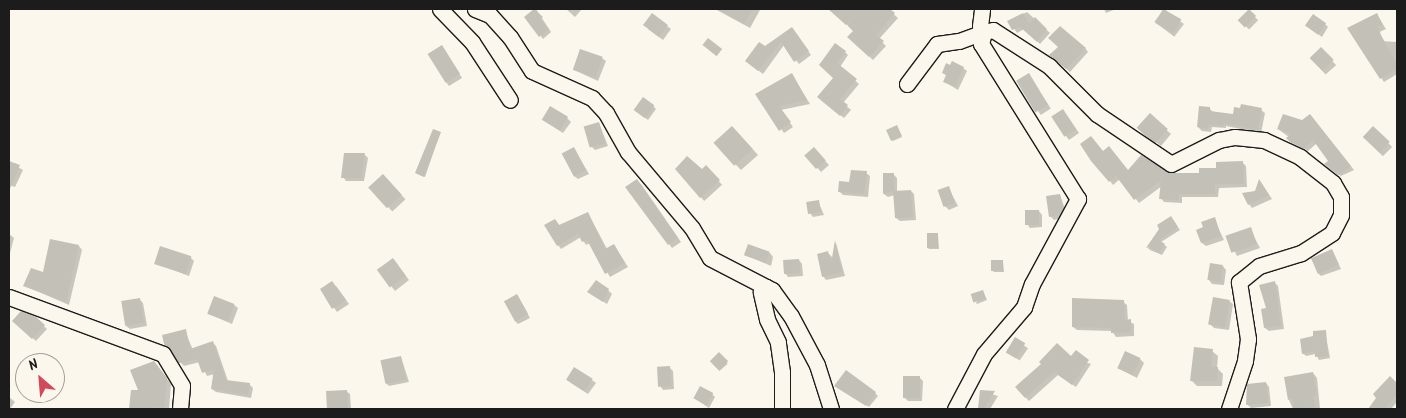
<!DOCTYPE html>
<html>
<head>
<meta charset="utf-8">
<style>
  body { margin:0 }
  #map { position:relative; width:1406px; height:418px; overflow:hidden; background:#fbf7ec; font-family:Kalam,sans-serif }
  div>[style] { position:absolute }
  .shadow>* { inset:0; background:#0003; transform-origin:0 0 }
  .building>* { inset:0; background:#c3c0b8; transform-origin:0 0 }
  .roads { filter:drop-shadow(1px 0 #1c1c1c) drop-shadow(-1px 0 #1c1c1c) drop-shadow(0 1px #1c1c1c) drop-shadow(0 -1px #1c1c1c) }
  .minor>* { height:15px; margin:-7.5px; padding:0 7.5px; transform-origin:7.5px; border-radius:7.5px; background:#fbf7ec }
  span { translate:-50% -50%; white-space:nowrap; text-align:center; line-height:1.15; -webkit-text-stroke:5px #fbf7ec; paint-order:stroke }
  .frame { position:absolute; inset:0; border:10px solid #1c1c1c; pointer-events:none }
  .north { position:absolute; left:15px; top:353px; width:50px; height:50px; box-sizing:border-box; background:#fbf7ec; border:1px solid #a29f99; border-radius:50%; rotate:333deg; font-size:14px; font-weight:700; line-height:20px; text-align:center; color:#1c1c1c }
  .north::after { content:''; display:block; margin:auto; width:18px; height:22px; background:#d1495b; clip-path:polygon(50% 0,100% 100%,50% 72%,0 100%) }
</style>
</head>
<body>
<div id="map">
  <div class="shadow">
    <div style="clip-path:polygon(536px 9px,551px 32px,543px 39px,526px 17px)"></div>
    <div style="clip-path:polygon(566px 9px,582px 9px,575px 17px)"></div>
    <div style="clip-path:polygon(715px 9px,758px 9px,760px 10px,750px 28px)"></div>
    <div style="clip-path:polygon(829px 9px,858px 9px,867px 17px,874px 9px,888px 9px,898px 18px,879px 39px,886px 46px,873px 60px,849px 37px,854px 31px)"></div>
    <div style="clip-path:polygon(1104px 9px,1116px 9px,1106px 13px)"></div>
    <div style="left:1164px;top:9px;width:25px;height:16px;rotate:37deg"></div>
    <div style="left:1249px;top:11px;width:13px;height:13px;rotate:45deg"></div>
    <div style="clip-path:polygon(1027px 12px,1050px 33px,1040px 44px,1024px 29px,1017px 33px,1009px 21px)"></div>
    <div style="clip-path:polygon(1377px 15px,1386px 29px,1363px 40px,1397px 42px,1397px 74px,1384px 82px,1348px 28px)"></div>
    <div style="clip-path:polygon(1325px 24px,1328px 27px,1322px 37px,1307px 26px)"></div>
    <div style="clip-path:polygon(667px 26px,671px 29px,663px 40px,648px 29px)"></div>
    <div style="clip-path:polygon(795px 33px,811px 55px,799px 64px,784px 45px,763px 74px,750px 64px,765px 48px)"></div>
    <div style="clip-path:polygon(442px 47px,462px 78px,449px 86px,446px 82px)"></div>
    <div style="clip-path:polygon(1085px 48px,1088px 52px,1070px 72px,1051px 55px)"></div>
    <div style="left:1321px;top:48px;width:23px;height:14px;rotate:49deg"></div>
    <div style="clip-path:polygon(845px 52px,848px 55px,840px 67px,859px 84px,843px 103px,851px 110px,844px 118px,822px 101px,835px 78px,821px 65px)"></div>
    <div style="clip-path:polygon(602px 58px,606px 61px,598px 81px,574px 70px)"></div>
    <div style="clip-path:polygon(963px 68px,967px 71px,958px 90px,945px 82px,947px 76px,944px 73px)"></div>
    <div style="clip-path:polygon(792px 75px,810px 104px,781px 110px,793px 127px,784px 133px,757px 94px)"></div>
    <div style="left:1029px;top:75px;width:40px;height:12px;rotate:57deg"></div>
    <div style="clip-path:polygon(653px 106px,656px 109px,648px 120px,639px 113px)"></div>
    <div style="clip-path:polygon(1209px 108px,1214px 113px,1234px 115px,1261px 110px,1265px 113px,1261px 133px,1226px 126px,1226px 128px,1212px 127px,1211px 132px,1202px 131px,1198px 127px)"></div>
    <div style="clip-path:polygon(1066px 114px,1079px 133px,1069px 140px,1066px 136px)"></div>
    <div style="clip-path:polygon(1150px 115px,1171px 134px,1161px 146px,1143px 131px)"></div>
    <div style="clip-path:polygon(567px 118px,571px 122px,563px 133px,546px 122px)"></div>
    <div style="clip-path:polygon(1313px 119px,1354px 170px,1341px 176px,1329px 168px,1330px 162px,1317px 143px,1308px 151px,1278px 129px)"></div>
    <div style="clip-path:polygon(599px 123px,608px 146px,595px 150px,591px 146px)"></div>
    <div style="clip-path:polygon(897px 127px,902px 137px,893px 141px,891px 140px)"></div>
    <div style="left:1373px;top:128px;width:27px;height:13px;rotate:45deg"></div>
    <div style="clip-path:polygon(440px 133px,425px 177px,418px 174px)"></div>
    <div style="clip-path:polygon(738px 133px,758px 155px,741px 170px,715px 143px)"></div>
    <div style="clip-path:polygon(1082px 144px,1104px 152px,1129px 171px,1200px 175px,1243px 163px,1246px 166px,1247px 187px,1219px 188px,1218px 197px,1182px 197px,1182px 203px,1164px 202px,1161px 198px,1162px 186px,1139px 203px,1120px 179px,1113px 185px,1110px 181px)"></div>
    <div style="clip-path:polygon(574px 149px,589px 174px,578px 179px,574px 176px)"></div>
    <div style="clip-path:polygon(817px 152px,829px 165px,821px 172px,806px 155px)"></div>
    <div style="clip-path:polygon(365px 155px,368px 158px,364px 181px,346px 181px,343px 177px)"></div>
    <div style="clip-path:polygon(9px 162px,23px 170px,15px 187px,9px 185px)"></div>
    <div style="left:706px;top:167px;width:24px;height:24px;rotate:48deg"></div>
    <div style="clip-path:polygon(866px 173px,870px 176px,868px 197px,843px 195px,839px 191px)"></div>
    <div style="left:383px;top:175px;width:33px;height:18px;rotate:47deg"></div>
    <div style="clip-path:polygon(884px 175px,894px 175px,897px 178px,897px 192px,911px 191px,914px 194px,916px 220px,900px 221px,896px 218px,895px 195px,888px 197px,884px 194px)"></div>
    <div style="clip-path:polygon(1260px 181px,1272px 199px,1252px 208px,1249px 204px)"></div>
    <div style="clip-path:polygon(641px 184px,681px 242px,672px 248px,627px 187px)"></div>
    <div style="clip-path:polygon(948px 187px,958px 206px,949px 210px,945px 206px)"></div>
    <div style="clip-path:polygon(1060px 195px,1066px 212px,1062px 218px,1054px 220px,1050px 216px)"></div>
    <div style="clip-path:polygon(818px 201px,824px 215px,813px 217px,810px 213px)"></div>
    <div style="clip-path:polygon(1039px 211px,1042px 215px,1042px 227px,1030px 228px,1027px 224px)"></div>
    <div style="clip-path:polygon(588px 213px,607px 249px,614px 245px,628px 267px,610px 277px,590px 243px,586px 245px,581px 237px,561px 249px,558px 245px,555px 220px,560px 226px)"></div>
    <div style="clip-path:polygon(1214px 219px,1224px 240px,1206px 246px,1202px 243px,1204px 228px)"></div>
    <div style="clip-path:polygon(1173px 220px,1180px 230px,1161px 242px,1167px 247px,1162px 255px,1150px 250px,1148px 248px,1161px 229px)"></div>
    <div style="clip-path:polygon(1250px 229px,1260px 248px,1237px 256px,1228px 238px)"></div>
    <div style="clip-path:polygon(9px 234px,14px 238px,9px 257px)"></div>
    <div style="clip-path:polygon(938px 235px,939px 249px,929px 249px,927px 247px)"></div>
    <div style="clip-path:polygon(836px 243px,845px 276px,826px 280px,823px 276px,828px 253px,833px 258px)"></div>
    <div style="clip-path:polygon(79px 246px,82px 250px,69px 305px,25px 286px)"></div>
    <div style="clip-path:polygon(1332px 250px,1341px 269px,1321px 276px,1318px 273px)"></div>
    <div style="clip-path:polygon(770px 253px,773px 257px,771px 266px,746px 255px)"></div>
    <div style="clip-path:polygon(190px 257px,194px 261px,189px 276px,156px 263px)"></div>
    <div style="clip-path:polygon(799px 260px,802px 264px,803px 276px,788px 277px,785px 273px)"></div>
    <div style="clip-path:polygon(1003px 261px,1004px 272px,994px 272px,992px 270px)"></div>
    <div style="clip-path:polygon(396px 263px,409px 280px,395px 291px,378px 269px)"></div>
    <div style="clip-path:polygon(1223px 266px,1226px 270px,1224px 285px,1212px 284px,1209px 280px)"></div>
    <div style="clip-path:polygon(1274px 282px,1278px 286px,1284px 329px,1269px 331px,1265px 328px,1267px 310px)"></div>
    <div style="clip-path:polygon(336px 286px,349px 304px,337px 312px,322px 290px)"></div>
    <div style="clip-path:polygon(608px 290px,612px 294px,607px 304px,593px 295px)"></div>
    <div style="clip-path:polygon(983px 291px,987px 300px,977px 304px,976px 303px)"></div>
    <div style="clip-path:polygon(517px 295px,530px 318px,518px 324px,515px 321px)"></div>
    <div style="clip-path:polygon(140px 300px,143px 303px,147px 326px,130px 329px,126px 326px)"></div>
    <div style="clip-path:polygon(1229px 301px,1233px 304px,1229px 330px,1214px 328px,1211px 325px)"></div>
    <div style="clip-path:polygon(1123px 302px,1127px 305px,1128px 321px,1134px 324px,1134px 336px,1116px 337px,1112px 331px,1077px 330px,1073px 327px)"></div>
    <div style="clip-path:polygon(234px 305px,238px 308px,232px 324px,209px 314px)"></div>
    <div style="clip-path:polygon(35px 318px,47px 329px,36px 341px,14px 321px)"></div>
    <div style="clip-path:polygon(185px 331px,193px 350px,213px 343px,216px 346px,228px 381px,249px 384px,253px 388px,251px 398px,216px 392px,212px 389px,215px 374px,207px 376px,200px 362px,184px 366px,180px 362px)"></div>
    <div style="clip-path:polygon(1325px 331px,1330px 358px,1319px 360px,1316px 354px,1306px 356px,1303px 353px)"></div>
    <div style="left:1015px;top:339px;width:16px;height:15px;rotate:35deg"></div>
    <div style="clip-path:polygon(1212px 351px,1218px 356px,1217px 368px,1223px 374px,1222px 386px,1197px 386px,1191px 380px)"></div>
    <div style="left:719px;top:354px;width:13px;height:11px;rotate:48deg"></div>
    <div style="clip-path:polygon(401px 357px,409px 382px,389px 386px,385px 382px)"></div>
    <div style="clip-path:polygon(1072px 358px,1091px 364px,1076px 387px,1058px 375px,1029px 401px,1016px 387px)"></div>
    <div style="clip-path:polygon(1140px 359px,1144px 363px,1137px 378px,1118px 368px)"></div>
    <div style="clip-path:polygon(154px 362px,171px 384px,169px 409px,131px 409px,132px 391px,140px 391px)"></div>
    <div style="clip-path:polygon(669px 367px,673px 371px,674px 389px,663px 390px,660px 386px)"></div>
    <div style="clip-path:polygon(1313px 373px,1317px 378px,1320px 409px,1293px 409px,1289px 400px)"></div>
    <div style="clip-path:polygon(919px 377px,923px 381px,922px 401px,908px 401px,904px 397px)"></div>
    <div style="clip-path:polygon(1390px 378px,1397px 384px,1397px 402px,1391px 409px,1372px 409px)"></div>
    <div style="clip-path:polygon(592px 380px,596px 383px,588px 394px,571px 383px)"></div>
    <div style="clip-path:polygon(1266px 383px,1269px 387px,1271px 406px,1251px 408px,1247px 404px)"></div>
    <div style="clip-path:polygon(836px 386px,875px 393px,878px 396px,869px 407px)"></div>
    <div style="clip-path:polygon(346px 391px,350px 394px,351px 409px,329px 409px,328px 392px)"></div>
    <div style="clip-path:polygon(981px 391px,998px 396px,990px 409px,979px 409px)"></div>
    <div style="clip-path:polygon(33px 393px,44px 393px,40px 398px)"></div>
    <div style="clip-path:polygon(712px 394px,715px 397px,709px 408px,694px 398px)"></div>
    <div style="clip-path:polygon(9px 397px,15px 402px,10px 409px,9px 409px)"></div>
  </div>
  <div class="building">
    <div style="clip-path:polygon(534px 9px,543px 17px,540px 19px,549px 29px,539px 37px,524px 17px)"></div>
    <div style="clip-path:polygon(717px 9px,753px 9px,744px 24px)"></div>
    <div style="clip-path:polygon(828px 9px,890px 9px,895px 13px,876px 35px,884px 41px,869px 57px,847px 37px,853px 31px,848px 26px,851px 21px,846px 25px)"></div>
    <div style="left:1163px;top:9px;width:21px;height:16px;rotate:29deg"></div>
    <div style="left:1249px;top:9px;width:10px;height:16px;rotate:45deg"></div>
    <div style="left:652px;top:13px;width:20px;height:15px;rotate:37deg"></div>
    <div style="clip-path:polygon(1023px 13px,1029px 24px,1035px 17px,1047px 29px,1037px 42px,1020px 27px,1012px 30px,1007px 21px)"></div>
    <div style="clip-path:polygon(1377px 13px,1383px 25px,1378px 27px,1381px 35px,1397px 64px,1397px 69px,1380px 79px,1347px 28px)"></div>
    <div style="left:1313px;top:14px;width:16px;height:14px;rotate:35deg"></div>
    <div style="clip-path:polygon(1060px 26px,1086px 48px,1066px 69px,1049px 55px,1058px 47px,1048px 38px)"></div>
    <div style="clip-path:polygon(792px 27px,809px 51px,794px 62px,781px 42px,758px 71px,745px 61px,759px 42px,765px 46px)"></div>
    <div style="left:708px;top:38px;width:18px;height:9px;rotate:38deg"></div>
    <div style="clip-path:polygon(835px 43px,846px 51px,837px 63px,857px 79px,840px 99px,848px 105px,840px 116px,817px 97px,833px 78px,819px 65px)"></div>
    <div style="left:442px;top:45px;width:34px;height:17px;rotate:58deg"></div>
    <div style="left:1321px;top:47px;width:18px;height:16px;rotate:45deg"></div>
    <div style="left:580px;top:49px;width:24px;height:22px;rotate:19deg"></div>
    <div style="clip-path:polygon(952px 61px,964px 67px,955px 87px,943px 82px,946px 75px,942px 73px,946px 63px,950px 65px)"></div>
    <div style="clip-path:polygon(792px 73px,807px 100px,779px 106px,791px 122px,779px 131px,755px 94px)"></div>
    <div style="left:1029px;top:73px;width:37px;height:15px;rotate:59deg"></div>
    <div style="left:643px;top:97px;width:14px;height:16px;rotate:36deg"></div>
    <div style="clip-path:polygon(1241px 104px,1262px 108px,1258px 130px,1223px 123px,1223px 126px,1209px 124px,1208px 129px,1197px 127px,1199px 106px,1210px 107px,1210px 111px,1233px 114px,1234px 107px,1240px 108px)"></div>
    <div style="left:550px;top:106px;width:21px;height:16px;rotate:31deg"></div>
    <div style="left:1063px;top:109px;width:24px;height:14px;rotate:57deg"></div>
    <div style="left:1150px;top:113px;width:24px;height:20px;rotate:42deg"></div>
    <div style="clip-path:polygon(1283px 114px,1302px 120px,1310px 114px,1351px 166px,1338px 175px,1324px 164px,1328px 161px,1313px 140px,1304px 149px,1290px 142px,1286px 138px,1291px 134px,1277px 129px)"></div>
    <div style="left:599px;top:122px;width:22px;height:16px;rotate:74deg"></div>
    <div style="left:897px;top:125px;width:12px;height:12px;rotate:66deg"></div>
    <div style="left:732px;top:126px;width:31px;height:25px;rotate:48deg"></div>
    <div style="left:1373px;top:126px;width:23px;height:15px;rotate:43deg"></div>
    <div style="clip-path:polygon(433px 129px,441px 132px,424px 177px,415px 173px)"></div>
    <div style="clip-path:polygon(1091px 136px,1103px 151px,1109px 146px,1128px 170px,1141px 155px,1171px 173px,1199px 173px,1199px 168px,1216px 168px,1216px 162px,1243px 161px,1244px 184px,1215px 184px,1215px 194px,1179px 194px,1179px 200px,1159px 199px,1161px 180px,1134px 200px,1116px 176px,1109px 182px,1091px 161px,1080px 144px)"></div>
    <div style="left:574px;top:147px;width:26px;height:14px;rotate:62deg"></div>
    <div style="left:814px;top:147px;width:18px;height:13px;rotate:49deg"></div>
    <div style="clip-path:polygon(344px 153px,365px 153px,361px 178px,341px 178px)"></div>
    <div style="clip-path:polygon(687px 156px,702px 169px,706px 165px,720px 180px,700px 198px,675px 169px)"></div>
    <div style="clip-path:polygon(9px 161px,20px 165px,9px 191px)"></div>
    <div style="clip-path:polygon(851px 170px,867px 171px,864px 194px,838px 192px,839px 181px,849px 182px)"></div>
    <div style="clip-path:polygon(883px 173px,894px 173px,894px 191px,911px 190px,913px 217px,895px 218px,893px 191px,883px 194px)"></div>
    <div style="left:383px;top:174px;width:28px;height:20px;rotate:48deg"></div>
    <div style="clip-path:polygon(637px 179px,678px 238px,668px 245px,625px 187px)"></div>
    <div style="clip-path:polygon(1259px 179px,1269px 195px,1248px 205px,1242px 193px,1255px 191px)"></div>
    <div style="left:949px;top:186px;width:18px;height:12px;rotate:71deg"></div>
    <div style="clip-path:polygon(1060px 194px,1063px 207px,1059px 215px,1049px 217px,1046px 196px)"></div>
    <div style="left:819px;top:200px;width:12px;height:13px;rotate:81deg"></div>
    <div style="left:1025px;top:210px;width:14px;height:15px"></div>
    <div style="clip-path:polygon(588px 212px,605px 249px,614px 244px,625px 263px,605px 274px,587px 240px,582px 242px,578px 234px,557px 246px,544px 225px,555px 219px,559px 225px)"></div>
    <div style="clip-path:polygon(1171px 216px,1178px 227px,1159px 240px,1165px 244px,1159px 253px,1149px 247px,1146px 248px,1159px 229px,1157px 225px)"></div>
    <div style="clip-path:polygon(1215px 217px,1221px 236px,1201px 243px,1196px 230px,1203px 227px,1201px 222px)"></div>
    <div style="left:1251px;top:227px;width:18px;height:27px;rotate:71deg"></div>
    <div style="left:927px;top:233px;width:11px;height:15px"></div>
    <div style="clip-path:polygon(50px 239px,79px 245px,66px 302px,23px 286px,31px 268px,43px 272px)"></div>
    <div style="clip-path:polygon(835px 240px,842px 272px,822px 277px,817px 254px,828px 251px,831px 264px)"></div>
    <div style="left:748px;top:244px;width:23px;height:12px;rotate:20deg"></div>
    <div style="left:160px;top:246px;width:33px;height:19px;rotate:18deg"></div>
    <div style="left:1332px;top:249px;width:17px;height:23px;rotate:66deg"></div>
    <div style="left:393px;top:258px;width:22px;height:20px;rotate:54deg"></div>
    <div style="left:799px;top:259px;width:14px;height:16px;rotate:86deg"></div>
    <div style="left:991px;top:260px;width:12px;height:11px"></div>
    <div style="left:1210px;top:263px;width:13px;height:17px;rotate:9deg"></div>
    <div style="clip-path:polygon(596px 280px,609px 289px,603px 302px,587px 292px)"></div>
    <div style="clip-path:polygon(332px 281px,346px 300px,332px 309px,320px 289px)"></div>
    <div style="clip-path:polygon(1275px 281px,1281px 326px,1264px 328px,1261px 309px,1266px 308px,1259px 285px)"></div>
    <div style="left:983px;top:290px;width:9px;height:13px;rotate:72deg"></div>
    <div style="left:517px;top:294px;width:23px;height:15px;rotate:61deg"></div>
    <div style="left:214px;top:296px;width:22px;height:19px;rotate:21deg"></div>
    <div style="left:1213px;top:297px;width:17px;height:28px;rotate:10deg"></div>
    <div style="left:140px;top:298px;width:25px;height:19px;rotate:81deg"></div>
    <div style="clip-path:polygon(1072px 298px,1124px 300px,1125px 320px,1131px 319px,1131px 332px,1111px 333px,1111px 328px,1072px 327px)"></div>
    <div style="clip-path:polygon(21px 311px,36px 317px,45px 325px,32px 339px,12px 321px)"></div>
    <div style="clip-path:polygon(186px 329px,190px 349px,213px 341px,226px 380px,250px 383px,248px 395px,211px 389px,214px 369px,202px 373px,197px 359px,179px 363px,164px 344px,162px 335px)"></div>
    <div style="clip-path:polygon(1326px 330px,1328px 356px,1315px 357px,1315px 351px,1302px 354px,1300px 339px,1313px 336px,1313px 331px)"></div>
    <div style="left:1015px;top:337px;width:12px;height:18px;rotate:31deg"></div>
    <div style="clip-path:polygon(1057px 343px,1071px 356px,1076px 350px,1089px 360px,1072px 385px,1054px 372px,1025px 398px,1015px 387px,1041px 364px,1039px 362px)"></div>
    <div style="clip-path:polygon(1194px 347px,1213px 349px,1211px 367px,1218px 367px,1217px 381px,1190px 381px)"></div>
    <div style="left:1125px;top:351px;width:17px;height:19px;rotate:24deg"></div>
    <div style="left:719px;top:352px;width:13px;height:13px;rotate:45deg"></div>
    <div style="left:401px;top:356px;width:24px;height:21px;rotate:78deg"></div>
    <div style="clip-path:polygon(154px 361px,167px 378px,164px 407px,129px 409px,131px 390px,138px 390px,130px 370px)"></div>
    <div style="left:670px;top:366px;width:20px;height:13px;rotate:87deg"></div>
    <div style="left:574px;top:367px;width:22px;height:15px;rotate:32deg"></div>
    <div style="clip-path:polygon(846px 370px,876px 392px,866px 406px,834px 386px)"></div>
    <div style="clip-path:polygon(1313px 372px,1317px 395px,1313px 396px,1315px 407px,1294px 409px,1293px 399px,1288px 400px,1284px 377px)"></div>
    <div style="left:903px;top:376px;width:17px;height:22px"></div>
    <div style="clip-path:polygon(1390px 376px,1397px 383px,1397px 395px,1384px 409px,1368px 409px,1376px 398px,1373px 394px)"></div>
    <div style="clip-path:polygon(1266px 382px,1268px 403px,1246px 405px,1247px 384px)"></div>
    <div style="left:700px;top:386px;width:15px;height:14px;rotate:28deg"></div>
    <div style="left:347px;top:390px;width:19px;height:21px;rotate:87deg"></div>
    <div style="clip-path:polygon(980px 390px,995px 391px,984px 409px,978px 409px)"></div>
  </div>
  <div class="roads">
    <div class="minor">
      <div style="left:440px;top:9px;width:46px;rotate:45.9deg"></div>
      <div style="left:472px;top:42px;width:69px;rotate:56.8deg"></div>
      <div style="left:475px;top:9px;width:16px;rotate:22deg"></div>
      <div style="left:490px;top:15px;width:30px;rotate:48deg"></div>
      <div style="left:510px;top:37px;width:40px;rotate:57.1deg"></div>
      <div style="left:532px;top:71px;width:66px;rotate:24.2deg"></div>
      <div style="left:592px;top:98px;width:21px;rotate:47deg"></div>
      <div style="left:606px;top:113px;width:45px;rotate:60.6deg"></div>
      <div style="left:628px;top:152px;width:99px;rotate:49.9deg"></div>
      <div style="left:692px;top:228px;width:35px;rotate:59deg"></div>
      <div style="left:710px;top:258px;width:63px;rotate:27.4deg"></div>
      <div style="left:907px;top:84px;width:50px;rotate:-53.1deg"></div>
      <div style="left:937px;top:44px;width:22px;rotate:-8deg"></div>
      <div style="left:959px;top:41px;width:27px;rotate:-20deg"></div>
      <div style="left:984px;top:32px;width:7px;rotate:-124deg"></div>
      <div style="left:980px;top:26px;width:17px;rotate:-83deg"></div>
      <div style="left:9px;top:297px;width:164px;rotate:20.3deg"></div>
      <div style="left:163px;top:354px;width:37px;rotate:59deg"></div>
      <div style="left:182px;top:386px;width:23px;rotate:95deg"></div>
      <div style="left:782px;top:409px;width:37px;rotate:-90deg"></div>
      <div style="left:782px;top:372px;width:30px;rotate:-98deg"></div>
      <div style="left:778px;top:342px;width:25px;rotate:-116deg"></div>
      <div style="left:767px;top:319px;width:28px;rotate:-103deg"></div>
      <div style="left:761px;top:292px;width:7px;rotate:-45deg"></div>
      <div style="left:766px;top:287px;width:7px;rotate:27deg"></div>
      <div style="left:772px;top:290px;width:32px;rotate:54deg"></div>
      <div style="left:791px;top:316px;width:55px;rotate:62deg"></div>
      <div style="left:817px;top:365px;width:46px;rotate:72.3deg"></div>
      <div style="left:955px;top:409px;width:62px;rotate:-62.2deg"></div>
      <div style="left:984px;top:354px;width:62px;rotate:-49.6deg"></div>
      <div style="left:1024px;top:307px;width:24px;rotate:-71deg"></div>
      <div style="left:1032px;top:284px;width:97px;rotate:-61.6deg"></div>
      <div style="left:1078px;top:199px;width:183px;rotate:-122deg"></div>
      <div style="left:981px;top:44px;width:12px;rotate:-76deg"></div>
      <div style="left:984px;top:32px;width:9px;rotate:-13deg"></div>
      <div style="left:993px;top:30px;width:67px;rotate:32.7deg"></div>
      <div style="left:1049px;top:66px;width:68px;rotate:45deg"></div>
      <div style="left:1097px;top:114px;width:89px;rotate:34deg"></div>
      <div style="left:1171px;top:164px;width:54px;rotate:-26.6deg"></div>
      <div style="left:1219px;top:140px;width:16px;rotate:-11deg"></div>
      <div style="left:1235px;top:137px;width:29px;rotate:6deg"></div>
      <div style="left:1264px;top:140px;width:40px;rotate:25deg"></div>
      <div style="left:1300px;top:157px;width:42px;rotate:38.2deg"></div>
      <div style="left:1333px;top:183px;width:16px;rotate:60deg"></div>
      <div style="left:1341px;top:197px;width:18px;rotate:90deg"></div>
      <div style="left:1341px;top:215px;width:20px;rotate:117deg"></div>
      <div style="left:1332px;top:233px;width:37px;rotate:147deg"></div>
      <div style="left:1301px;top:253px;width:44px;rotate:162.8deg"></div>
      <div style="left:1259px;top:266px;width:26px;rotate:141deg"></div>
      <div style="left:1239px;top:282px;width:58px;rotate:81deg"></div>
      <div style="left:1248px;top:339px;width:22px;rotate:98deg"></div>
      <div style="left:1245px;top:361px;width:51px;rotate:108.4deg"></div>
    </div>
  </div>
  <div class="frame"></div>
  <div class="north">N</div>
</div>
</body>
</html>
